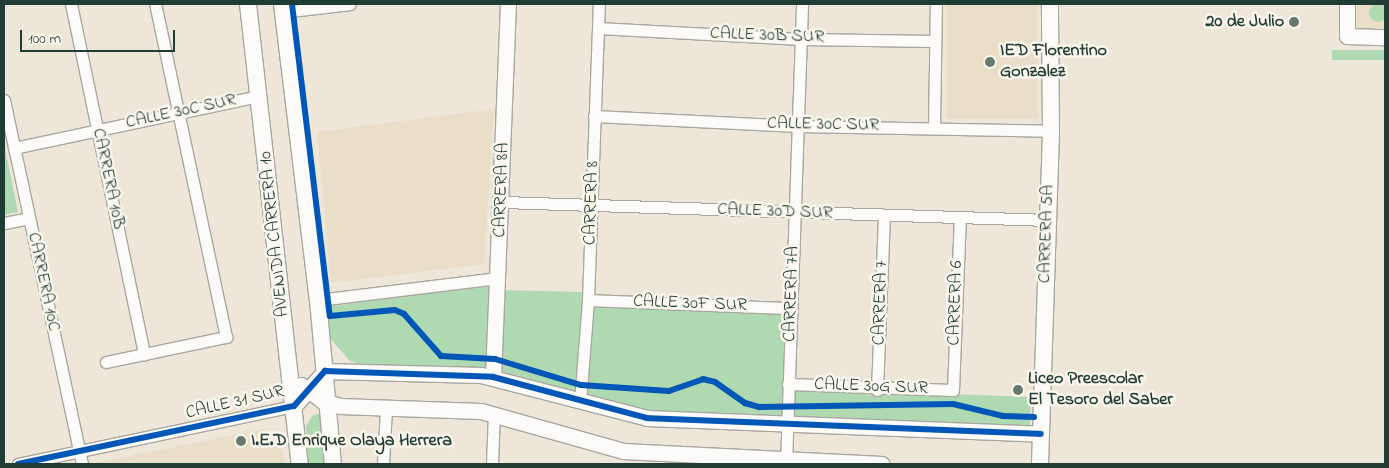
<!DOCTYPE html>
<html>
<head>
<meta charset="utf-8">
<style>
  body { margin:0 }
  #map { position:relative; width:1389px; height:468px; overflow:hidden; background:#ede6d9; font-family:"Indie Flower",sans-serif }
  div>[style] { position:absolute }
  .built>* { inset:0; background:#ebdec8; transform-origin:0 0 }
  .green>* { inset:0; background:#afd9b1; transform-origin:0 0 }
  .round { border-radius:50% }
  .roads { filter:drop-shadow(1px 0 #a8a79f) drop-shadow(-1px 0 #a8a79f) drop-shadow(0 1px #a8a79f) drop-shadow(0 -1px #a8a79f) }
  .minor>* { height:11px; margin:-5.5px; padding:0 5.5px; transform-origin:5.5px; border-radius:5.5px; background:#fcfbf9 }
  .tertiary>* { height:15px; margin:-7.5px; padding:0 7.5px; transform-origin:7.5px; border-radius:7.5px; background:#fcfbf9 }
  .secondary>* { height:16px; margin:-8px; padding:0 8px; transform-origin:8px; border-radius:8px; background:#fcfbf9 }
  .cycleway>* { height:6px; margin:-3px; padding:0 3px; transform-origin:3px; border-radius:3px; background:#0057b8 }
  .dots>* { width:14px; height:14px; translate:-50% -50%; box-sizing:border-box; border:2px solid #fbf7ec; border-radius:50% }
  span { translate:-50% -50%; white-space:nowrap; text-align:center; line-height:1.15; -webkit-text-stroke:5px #fbf7ec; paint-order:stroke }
  .poi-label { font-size:18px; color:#1f3d34; font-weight:700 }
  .right { translate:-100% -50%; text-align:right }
  .left { translate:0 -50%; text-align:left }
  .street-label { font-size:18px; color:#1f3d34 }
  .frame { position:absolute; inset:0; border:5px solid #1f3d34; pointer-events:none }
  .scale { position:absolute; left:20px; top:30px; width:155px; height:22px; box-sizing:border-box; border:2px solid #1f3d34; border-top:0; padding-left:6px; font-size:15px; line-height:18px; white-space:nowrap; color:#1f3d34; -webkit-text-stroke:4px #fbf7ec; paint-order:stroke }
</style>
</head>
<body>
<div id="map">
  <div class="built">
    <div style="left:946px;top:4px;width:92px;height:115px"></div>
    <div style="left:1350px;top:4px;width:35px;height:25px"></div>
    <div style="clip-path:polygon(494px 109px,484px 264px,331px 283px,317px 132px)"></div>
    <div style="clip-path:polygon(264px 429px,283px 452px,284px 464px,90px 464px)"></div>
  </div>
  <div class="green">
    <div class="round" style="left:1369px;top:4px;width:18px;height:18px"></div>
    <div style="left:1332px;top:50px;width:53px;height:10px"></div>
    <div style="clip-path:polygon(4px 144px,18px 212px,4px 215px)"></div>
    <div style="clip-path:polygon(491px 284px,492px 290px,584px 292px,584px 303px,785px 310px,783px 388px,1031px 397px,1030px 427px,649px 411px,596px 400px,488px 368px,363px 366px,349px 360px,329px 337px,326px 307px)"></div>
    <div style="clip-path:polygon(318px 414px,322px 418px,325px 464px,307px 464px,306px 426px,312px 416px)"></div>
  </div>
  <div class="roads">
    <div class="minor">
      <div style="left:71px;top:4px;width:358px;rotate:78.2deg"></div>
      <div style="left:283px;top:12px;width:67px;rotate:-6.8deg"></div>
      <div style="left:598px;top:28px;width:203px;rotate:3.1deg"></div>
      <div style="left:801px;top:39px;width:134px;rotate:0.9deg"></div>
      <div style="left:4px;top:100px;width:372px;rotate:77.9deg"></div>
      <div style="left:594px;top:116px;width:204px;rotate:2.8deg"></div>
      <div style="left:798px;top:126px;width:253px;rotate:1.1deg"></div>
      <div style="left:934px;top:127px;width:123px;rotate:-89.1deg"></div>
      <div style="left:14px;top:148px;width:250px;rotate:-12deg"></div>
      <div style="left:503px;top:202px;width:545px;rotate:1.89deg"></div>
      <div style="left:4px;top:223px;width:25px;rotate:-11deg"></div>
      <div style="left:318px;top:300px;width:181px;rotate:-7deg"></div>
      <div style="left:588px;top:300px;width:203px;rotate:2.3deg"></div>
      <div style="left:106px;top:362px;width:123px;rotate:-11.8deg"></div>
      <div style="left:226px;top:337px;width:340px;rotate:-102deg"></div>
      <div style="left:788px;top:384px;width:165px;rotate:2.1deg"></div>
      <div style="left:953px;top:390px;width:173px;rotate:-87.7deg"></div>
      <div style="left:877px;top:390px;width:174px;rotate:-87.7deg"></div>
      <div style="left:580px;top:402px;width:102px;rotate:-85.5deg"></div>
      <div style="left:588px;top:300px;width:296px;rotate:-87.9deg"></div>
      <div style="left:18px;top:464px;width:282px;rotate:-11.9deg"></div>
      <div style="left:383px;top:464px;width:56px;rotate:-86.9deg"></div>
      <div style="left:492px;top:464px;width:51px;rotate:-87.8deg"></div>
      <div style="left:786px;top:464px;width:460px;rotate:-88deg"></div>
    </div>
    <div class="tertiary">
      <div style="left:1347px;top:4px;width:32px;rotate:90deg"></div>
      <div style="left:1347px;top:36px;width:38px;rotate:2deg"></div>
      <div style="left:493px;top:377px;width:373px;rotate:-87.7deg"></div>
      <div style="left:301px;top:385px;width:27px;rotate:36deg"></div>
      <div style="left:323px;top:401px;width:18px;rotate:16deg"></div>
      <div style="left:340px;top:406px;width:141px;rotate:2deg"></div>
      <div style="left:481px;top:411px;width:148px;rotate:15.7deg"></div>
      <div style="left:623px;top:451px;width:259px;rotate:2.9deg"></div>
      <div style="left:294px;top:406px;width:47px;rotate:-48.5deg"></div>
      <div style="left:325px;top:371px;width:156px;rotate:1.5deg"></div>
      <div style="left:481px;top:375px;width:171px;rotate:14.5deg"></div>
      <div style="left:647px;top:418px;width:394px;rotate:2.3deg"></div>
    </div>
    <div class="secondary">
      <div style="left:248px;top:4px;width:463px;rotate:83.6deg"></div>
      <div style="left:282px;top:4px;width:298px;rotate:83.1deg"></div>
      <div style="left:318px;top:300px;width:165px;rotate:84.8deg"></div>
      <div style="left:1040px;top:464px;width:333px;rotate:-88.1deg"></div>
      <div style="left:1051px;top:131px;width:127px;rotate:-90.5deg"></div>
    </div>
  </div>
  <div class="cycleway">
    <div style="left:292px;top:4px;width:314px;rotate:83.1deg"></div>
    <div style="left:330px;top:316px;width:65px;rotate:-5.3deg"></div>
    <div style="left:395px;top:310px;width:10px;rotate:24deg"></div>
    <div style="left:404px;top:314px;width:56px;rotate:48.6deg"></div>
    <div style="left:441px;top:356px;width:54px;rotate:3.2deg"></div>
    <div style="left:495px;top:359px;width:90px;rotate:16.8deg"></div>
    <div style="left:581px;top:385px;width:88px;rotate:3.9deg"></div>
    <div style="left:669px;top:391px;width:36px;rotate:-19deg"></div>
    <div style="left:703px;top:379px;width:12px;rotate:14deg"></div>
    <div style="left:715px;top:382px;width:37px;rotate:35deg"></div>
    <div style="left:745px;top:403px;width:15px;rotate:16deg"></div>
    <div style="left:759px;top:407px;width:194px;rotate:-0.9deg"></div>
    <div style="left:953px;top:404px;width:51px;rotate:13.5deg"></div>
    <div style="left:1003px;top:416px;width:31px;rotate:2deg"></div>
    <div style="left:18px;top:464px;width:282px;rotate:-11.9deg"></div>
    <div style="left:294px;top:406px;width:47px;rotate:-48.5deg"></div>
    <div style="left:325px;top:371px;width:168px;rotate:2deg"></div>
    <div style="left:493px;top:377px;width:159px;rotate:14.9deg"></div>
    <div style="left:647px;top:418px;width:394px;rotate:2.3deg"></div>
  </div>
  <div class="dots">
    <div style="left:1294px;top:22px;background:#67786e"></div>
    <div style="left:990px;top:62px;background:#67786e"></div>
    <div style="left:1018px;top:390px;background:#67786e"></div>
    <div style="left:241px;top:441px;background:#67786e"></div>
  </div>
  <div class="poi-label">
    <span class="right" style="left:1284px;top:22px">20 de Julio</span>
    <span class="left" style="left:1000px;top:62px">IED Florentino<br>Gonzalez</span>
    <span class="left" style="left:1028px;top:390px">Liceo Preescolar<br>El Tesoro del Saber</span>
    <span class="left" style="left:251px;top:441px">I.E.D Enrique Olaya Herrera</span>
  </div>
  <div class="street-label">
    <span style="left:767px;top:36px;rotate:2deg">CALLE 30B SUR</span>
    <span style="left:181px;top:112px;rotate:-12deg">CALLE 30C SUR</span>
    <span style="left:823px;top:125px;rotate:1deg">CALLE 30C SUR</span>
    <span style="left:108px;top:179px;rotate:78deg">CARRERA 10B</span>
    <span style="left:502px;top:190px;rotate:-88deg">CARRERA 8A</span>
    <span style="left:592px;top:203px;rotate:-88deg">CARRERA 8</span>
    <span style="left:775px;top:212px;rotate:2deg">CALLE 30D SUR</span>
    <span style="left:275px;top:234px;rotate:-96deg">AVENIDA CARRERA 10</span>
    <span style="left:1047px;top:234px;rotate:-88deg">CARRERA 5A</span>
    <span style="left:43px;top:282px;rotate:78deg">CARRERA 10C</span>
    <span style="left:792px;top:294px;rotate:-88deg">CARRERA 7A</span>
    <span style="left:881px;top:303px;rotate:-88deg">CARRERA 7</span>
    <span style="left:956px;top:303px;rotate:-88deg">CARRERA 6</span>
    <span style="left:690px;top:304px;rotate:2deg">CALLE 30F SUR</span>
    <span style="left:871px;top:387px;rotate:2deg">CALLE 30G SUR</span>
    <span style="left:235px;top:403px;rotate:-13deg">CALLE 31 SUR</span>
  </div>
  <div class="frame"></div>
  <div class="scale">100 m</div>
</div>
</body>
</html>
